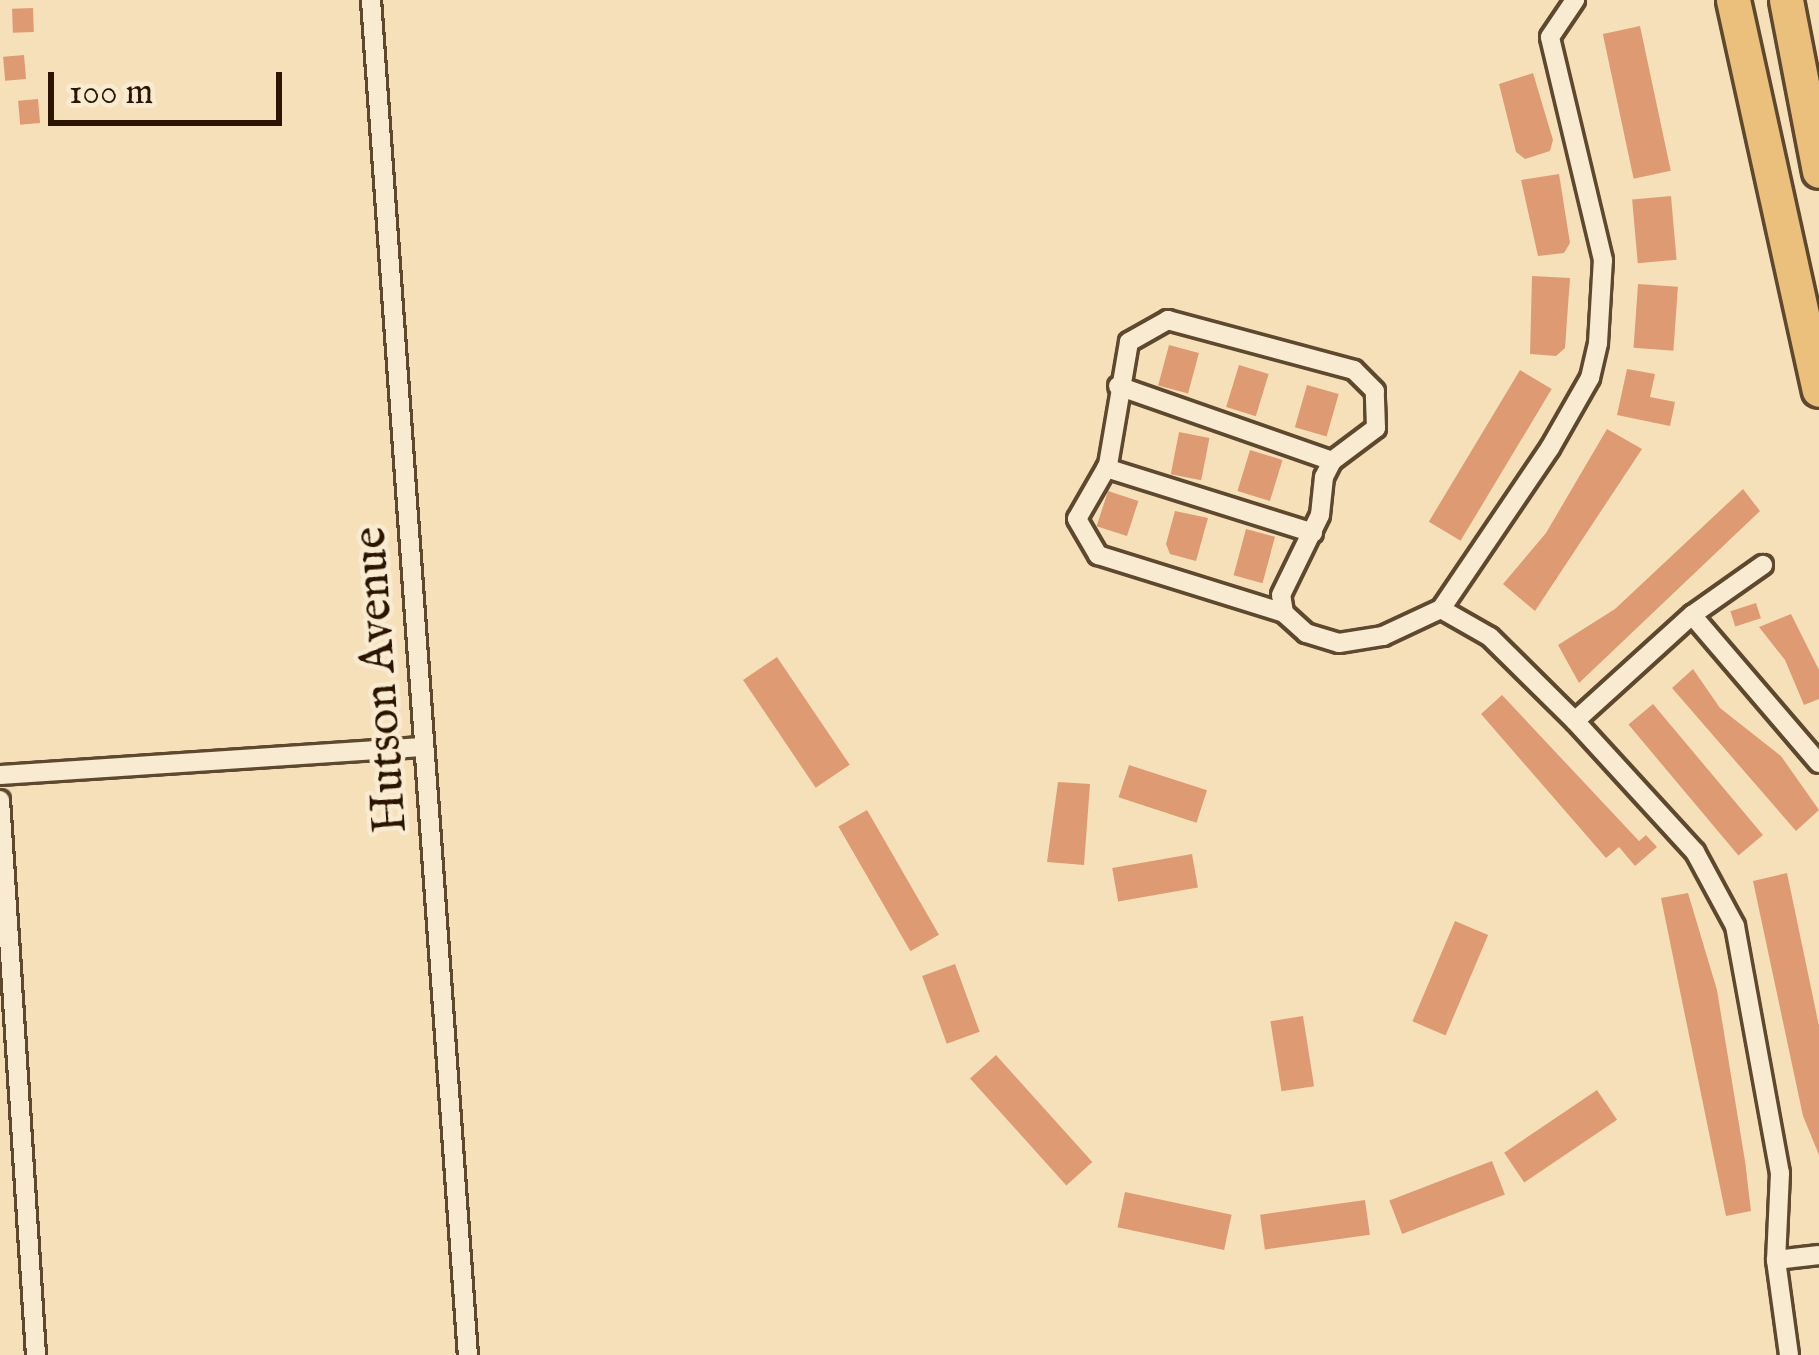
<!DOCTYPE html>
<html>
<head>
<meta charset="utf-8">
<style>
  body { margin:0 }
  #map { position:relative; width:1819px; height:1355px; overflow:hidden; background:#f6e0ba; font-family:"IM FELL English",serif }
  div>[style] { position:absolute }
  .building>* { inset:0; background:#de9b73; transform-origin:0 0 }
  .roads { filter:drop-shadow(3px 0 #5e482e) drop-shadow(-3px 0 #5e482e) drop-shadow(0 3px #5e482e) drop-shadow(0 -3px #5e482e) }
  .minor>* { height:18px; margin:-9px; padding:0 9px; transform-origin:9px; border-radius:9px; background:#f9ebd2 }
  .motorway>* { height:33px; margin:-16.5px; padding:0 16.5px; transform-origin:16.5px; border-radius:16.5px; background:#ebc07d }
  span { translate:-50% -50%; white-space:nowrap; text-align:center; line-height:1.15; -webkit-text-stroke:9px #f9ebd2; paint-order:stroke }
  .street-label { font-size:48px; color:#2c1500 }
  .scale { position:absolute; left:48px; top:72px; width:234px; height:54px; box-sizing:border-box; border:6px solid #2c1500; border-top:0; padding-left:15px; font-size:36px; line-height:42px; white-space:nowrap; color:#2c1500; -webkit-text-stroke:9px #f9ebd2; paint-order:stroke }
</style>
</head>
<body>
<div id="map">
  <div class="building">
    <div style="left:33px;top:8px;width:24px;height:21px;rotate:88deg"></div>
    <div style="left:1640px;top:26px;width:148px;height:38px;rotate:78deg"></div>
    <div style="left:24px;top:55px;width:24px;height:21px;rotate:85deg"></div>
    <div style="clip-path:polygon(1533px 73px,1553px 140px,1550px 151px,1525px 159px,1516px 152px,1499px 84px)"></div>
    <div style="left:38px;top:99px;width:24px;height:20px;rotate:85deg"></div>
    <div style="clip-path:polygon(1559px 174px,1570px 243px,1564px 253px,1538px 256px,1521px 180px)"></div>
    <div style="left:1671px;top:196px;width:64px;height:39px;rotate:85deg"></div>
    <div style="clip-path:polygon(1532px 276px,1570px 278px,1565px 348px,1556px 356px,1530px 354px)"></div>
    <div style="left:1638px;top:284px;width:40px;height:64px;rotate:4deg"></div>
    <div style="left:1169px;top:345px;width:31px;height:42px;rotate:15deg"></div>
    <div style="left:1239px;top:365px;width:31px;height:44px;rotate:17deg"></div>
    <div style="clip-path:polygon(1627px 369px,1655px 374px,1650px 397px,1675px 402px,1670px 426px,1617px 415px)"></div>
    <div style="left:1520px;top:370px;width:37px;height:177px;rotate:31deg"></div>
    <div style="left:1307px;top:385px;width:33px;height:44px;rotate:16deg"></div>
    <div style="clip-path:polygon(1607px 429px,1642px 449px,1535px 611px,1503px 584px,1546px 533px)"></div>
    <div style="left:1179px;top:432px;width:31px;height:43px;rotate:11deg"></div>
    <div style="left:1250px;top:450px;width:34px;height:43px;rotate:17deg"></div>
    <div style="clip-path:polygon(1743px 489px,1760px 511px,1579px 683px,1558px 645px,1615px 609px)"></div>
    <div style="left:1108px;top:491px;width:32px;height:37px;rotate:18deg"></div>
    <div style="clip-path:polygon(1175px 511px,1208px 518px,1196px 561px,1170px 554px,1166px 544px)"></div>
    <div style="left:1246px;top:529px;width:30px;height:48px;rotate:15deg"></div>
    <div style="left:1756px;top:603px;width:16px;height:27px;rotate:72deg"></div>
    <div style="clip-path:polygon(1791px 614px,1819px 670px,1819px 699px,1804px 705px,1785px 660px,1759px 627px)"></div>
    <div style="left:777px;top:657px;width:130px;height:41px;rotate:56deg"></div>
    <div style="clip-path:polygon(1693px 669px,1720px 708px,1781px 756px,1819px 810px,1796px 831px,1672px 688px)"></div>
    <div style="clip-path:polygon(1502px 695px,1639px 841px,1646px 835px,1657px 847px,1635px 866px,1619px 847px,1606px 858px,1481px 714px)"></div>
    <div style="left:1653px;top:704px;width:171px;height:32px;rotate:50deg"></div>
    <div style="left:1129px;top:765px;width:82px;height:34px;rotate:18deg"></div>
    <div style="clip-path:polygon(1058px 782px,1090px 784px,1084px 865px,1047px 862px)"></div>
    <div style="left:867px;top:810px;width:144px;height:33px;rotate:60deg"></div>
    <div style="left:1192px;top:854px;width:34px;height:81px;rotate:80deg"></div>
    <div style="clip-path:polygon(1787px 873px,1819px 1026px,1819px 1155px,1803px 1116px,1753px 881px)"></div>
    <div style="clip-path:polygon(1688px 893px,1717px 990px,1745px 1161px,1751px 1211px,1726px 1216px,1661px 898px)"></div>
    <div style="left:1455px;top:921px;width:36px;height:109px;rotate:23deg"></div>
    <div style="left:955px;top:964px;width:72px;height:35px;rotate:70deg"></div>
    <div style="left:1303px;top:1016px;width:71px;height:33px;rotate:81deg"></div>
    <div style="left:996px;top:1055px;width:144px;height:35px;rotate:48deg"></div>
    <div style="left:1597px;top:1090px;width:36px;height:112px;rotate:56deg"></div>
    <div style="left:1492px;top:1161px;width:36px;height:110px;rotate:69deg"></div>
    <div style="left:1125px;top:1192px;width:109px;height:36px;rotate:12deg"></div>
    <div style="left:1365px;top:1200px;width:35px;height:106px;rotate:82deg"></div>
  </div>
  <div class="roads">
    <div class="minor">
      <div style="left:371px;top:0;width:1358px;rotate:85.91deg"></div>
      <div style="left:1118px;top:386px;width:227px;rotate:19.3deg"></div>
      <div style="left:1106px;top:468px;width:217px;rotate:17.4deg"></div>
      <div style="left:1441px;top:609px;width:56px;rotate:29.7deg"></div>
      <div style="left:1490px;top:637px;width:120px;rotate:44.7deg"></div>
      <div style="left:1575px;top:721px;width:178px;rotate:47.5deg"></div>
      <div style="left:1695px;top:852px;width:84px;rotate:61.6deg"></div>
      <div style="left:1735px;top:926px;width:251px;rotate:79.7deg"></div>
      <div style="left:1780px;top:1173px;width:87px;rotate:92.6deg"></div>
      <div style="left:1776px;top:1260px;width:96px;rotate:82.2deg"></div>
      <div style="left:1284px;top:613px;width:18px;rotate:-99deg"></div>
      <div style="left:1281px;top:595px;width:89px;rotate:-64deg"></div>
      <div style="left:1320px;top:515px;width:38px;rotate:-84deg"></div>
      <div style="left:1324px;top:477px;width:18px;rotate:-63deg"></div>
      <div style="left:1332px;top:461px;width:55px;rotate:-36.9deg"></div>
      <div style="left:1376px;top:428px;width:37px;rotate:-92deg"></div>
      <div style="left:1375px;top:391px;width:30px;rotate:-135deg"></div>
      <div style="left:1354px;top:370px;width:193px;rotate:-165deg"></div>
      <div style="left:1168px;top:320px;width:45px;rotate:150.6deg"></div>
      <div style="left:1129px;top:342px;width:125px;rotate:99.7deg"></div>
      <div style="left:1108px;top:465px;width:62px;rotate:119.9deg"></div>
      <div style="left:1077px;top:519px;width:42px;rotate:59.7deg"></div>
      <div style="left:1098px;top:555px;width:195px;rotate:17.3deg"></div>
      <div style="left:1284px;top:613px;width:30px;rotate:42deg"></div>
      <div style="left:1306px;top:633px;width:34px;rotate:17deg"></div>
      <div style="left:1339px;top:643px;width:45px;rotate:-9deg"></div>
      <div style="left:1383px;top:636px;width:64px;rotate:-25deg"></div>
      <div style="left:1441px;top:609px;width:194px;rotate:-55.9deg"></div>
      <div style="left:1550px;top:448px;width:81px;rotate:-60.3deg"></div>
      <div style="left:1590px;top:378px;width:36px;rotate:-77deg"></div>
      <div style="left:1598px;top:343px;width:83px;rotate:-86.6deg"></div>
      <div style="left:1603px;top:260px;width:229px;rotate:-103.4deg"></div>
      <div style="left:1550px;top:37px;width:45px;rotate:-56deg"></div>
      <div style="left:1692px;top:615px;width:195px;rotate:49.4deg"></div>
      <div style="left:1575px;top:721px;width:158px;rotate:-42.2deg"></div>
      <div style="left:1692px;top:615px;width:87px;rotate:-35.2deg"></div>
      <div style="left:0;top:775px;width:425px;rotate:-3.8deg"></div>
      <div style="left:0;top:800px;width:556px;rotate:86.29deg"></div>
      <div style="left:1776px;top:1260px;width:43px;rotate:-6.6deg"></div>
    </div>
    <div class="motorway">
      <div style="left:1733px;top:0;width:399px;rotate:77.6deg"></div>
      <div style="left:1786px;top:0;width:174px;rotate:79.1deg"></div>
    </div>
  </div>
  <div class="street-label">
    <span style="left:382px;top:680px;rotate:-94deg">Hutson Avenue</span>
  </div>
  <div class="scale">100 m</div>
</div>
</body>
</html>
